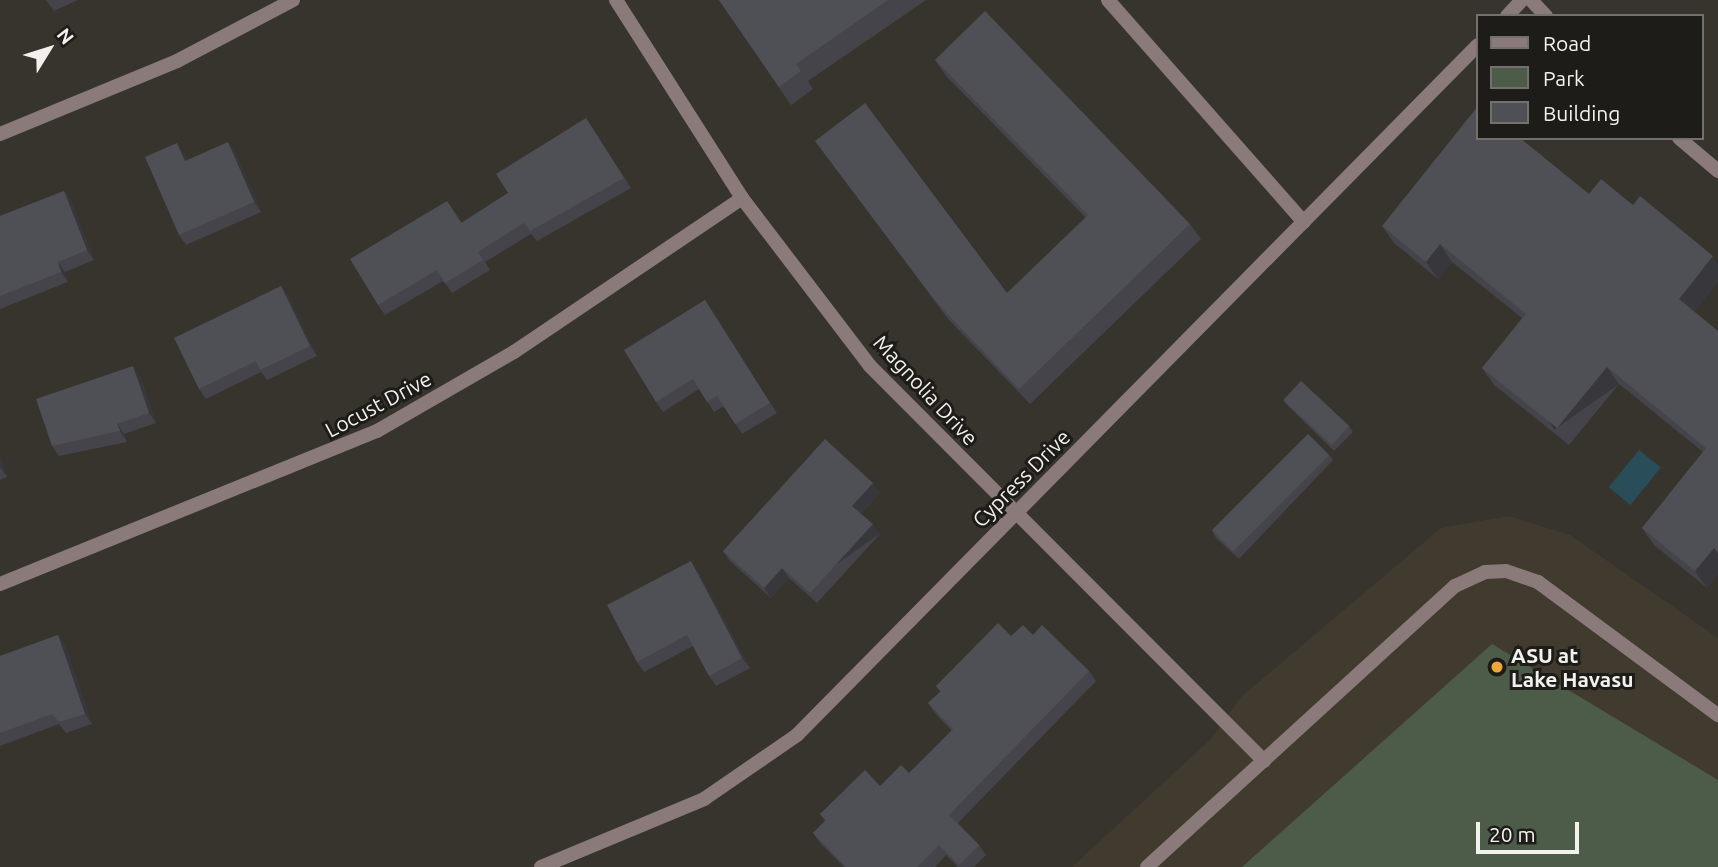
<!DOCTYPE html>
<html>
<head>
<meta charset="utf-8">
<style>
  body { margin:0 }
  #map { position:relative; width:1718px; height:867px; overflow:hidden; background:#37342e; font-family:Ubuntu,sans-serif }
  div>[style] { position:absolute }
  .built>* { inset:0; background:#413b2f }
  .green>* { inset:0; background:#4d5c48 }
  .water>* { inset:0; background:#2a4d5a; transform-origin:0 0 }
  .service>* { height:14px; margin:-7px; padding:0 7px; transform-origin:7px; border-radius:7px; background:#8b7a7a }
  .minor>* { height:14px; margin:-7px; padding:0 7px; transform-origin:7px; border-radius:7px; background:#8b7a7a }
  .tertiary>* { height:14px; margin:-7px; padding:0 7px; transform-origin:7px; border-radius:7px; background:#8b7a7a }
  .wall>* { inset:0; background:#44444a }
  .shaded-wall>* { inset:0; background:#37373c; transform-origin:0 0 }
  .building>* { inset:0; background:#4f4f56; transform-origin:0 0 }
  .dots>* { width:19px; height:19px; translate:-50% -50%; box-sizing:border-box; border:4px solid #1d1c19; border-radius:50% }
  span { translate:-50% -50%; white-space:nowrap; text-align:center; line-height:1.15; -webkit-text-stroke:6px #1d1c19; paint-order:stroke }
  .street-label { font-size:21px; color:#f3f1ed }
  .poi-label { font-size:21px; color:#f3f1ed; font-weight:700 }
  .left { translate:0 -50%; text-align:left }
  .legend { position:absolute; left:1476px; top:14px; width:228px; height:126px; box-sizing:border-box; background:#1d1c19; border:2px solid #73716e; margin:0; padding:9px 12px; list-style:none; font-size:21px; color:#f3f1ed }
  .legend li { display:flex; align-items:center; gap:14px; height:35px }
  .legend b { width:35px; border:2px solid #73716e }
  .north { position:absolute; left:14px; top:14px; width:70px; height:70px; -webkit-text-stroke:5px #1d1c19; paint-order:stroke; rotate:52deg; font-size:19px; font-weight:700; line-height:28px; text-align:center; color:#f3f1ed }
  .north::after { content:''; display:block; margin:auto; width:24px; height:32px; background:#f3f1ed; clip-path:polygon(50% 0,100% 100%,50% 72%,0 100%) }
  .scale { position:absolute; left:1476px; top:822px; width:103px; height:32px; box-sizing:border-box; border:4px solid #f3f1ed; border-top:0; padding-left:9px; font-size:21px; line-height:24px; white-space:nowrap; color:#f3f1ed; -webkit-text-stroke:5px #1d1c19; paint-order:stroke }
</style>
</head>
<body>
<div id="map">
  <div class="built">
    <div style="clip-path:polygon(1509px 516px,1570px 535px,1718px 638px,1718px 867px,1072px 867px,1211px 739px,1241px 697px,1441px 528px)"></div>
  </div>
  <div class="green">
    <div style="clip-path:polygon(1492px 644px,1718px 780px,1718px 867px,1242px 867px)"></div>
  </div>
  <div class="water">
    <div style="left:1639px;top:450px;width:28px;height:48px;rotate:39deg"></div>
  </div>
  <div class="service">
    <div style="left:1108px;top:0;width:296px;rotate:48.6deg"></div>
    <div style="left:1147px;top:867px;width:417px;rotate:-42.4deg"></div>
    <div style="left:1455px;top:586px;width:33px;rotate:-25deg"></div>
    <div style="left:1485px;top:572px;width:21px;rotate:-3deg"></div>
    <div style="left:1506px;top:571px;width:34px;rotate:19deg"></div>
    <div style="left:1538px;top:582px;width:224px;rotate:36.5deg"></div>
  </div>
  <div class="minor">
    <div style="left:616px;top:0;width:235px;rotate:57.5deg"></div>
    <div style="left:742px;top:198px;width:211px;rotate:52.7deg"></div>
    <div style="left:870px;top:366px;width:558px;rotate:45.07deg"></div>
    <div style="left:1507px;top:16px;width:22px;rotate:-47deg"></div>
    <div style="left:0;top:584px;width:407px;rotate:-22.1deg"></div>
    <div style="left:377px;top:431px;width:158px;rotate:-30deg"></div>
    <div style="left:514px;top:352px;width:275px;rotate:-34deg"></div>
    <div style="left:541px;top:867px;width:177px;rotate:-22.6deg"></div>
    <div style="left:704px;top:799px;width:113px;rotate:-34.5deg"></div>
    <div style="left:797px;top:735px;width:969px;rotate:-45.38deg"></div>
  </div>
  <div class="tertiary">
    <div style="left:1531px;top:0;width:22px;rotate:47deg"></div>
    <div style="left:0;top:134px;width:191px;rotate:-22.4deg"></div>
    <div style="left:177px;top:61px;width:131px;rotate:-27.7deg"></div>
    <div style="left:1679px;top:138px;width:51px;rotate:40.2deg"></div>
  </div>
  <div class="wall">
    <div style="clip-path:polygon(46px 0,78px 0,54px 11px)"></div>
    <div style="clip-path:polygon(719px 0,926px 0,808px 81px,813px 89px,791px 105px)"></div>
    <div style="clip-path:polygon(935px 60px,1190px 224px,1201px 239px,1030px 404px,948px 319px,815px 141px,1007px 293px,1086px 218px,946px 76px)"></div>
    <div style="clip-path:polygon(586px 118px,631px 188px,537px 241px,531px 234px,485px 262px,490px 270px,452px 293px,443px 281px,385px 315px,378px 305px,447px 201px,462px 223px,508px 193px)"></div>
    <div style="clip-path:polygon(235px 152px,261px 212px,186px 245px,179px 235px,184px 153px,187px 160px)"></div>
    <div style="clip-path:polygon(64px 191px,71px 201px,94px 260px,65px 272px,68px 282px,0 309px,0 216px)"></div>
    <div style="clip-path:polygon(1589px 194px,1718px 282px,1694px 312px,1718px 331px,1718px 574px,1707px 588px,1654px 545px,1642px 528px,1703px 452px,1619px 384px,1569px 445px,1494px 385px,1482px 368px,1522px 318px,1452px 262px,1438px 279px,1394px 243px,1382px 226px)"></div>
    <div style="clip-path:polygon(281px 286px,288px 296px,317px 356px,267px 380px,261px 372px,206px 399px,199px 389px)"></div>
    <div style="clip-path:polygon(705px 300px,777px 413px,742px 434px,724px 406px,714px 412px,699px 389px,663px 412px,656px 402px)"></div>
    <div style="clip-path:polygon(140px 376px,156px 423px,124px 434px,127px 442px,59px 456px,52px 446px)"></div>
    <div style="clip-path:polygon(1283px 400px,1349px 426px,1353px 432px,1334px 451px,1287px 405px)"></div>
    <div style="clip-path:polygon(0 455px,7px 477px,0 480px)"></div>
    <div style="clip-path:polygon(1329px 455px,1333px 460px,1239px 559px,1216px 538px,1213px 532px)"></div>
    <div style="clip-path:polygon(873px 483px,880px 493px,861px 514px,880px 534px,817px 603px,789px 578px,771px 598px,730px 561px,723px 551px)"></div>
    <div style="clip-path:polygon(698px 571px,750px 668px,716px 686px,709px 676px,693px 646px,644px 672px,637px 662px)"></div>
    <div style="clip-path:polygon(58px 635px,65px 645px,92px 724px,66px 733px,59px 724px,0 746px,0 656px)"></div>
    <div style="clip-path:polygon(1033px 635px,1089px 671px,1096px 681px,958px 823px,979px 845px,986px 855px,974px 867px,958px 867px,946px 855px,935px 867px,844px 867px,820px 843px,813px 833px,825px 821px,820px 814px,880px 786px,909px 773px,952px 731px,935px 713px,928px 703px,940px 692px,936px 686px,1011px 636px)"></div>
  </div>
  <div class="shaded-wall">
    <div style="clip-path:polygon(228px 142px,235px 152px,261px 212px,254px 202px)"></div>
    <div style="clip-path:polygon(177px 143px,184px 153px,192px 171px,185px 161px)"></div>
    <div style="clip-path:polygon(64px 191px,71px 201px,94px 260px,87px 250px)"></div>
    <div style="clip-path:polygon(1440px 244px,1452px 262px,1438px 279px,1426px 262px)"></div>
    <div style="clip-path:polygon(1713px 256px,1718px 263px,1718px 282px,1691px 316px,1679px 299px)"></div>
    <div style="clip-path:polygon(58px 262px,65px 272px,68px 282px,61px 272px)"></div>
    <div style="clip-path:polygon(281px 286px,288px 296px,317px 356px,310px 346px)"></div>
    <div style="clip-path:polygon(705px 300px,713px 310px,777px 413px,770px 403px)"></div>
    <div style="clip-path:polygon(133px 366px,140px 376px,156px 423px,149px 413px)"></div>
    <div style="left:1607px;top:367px;width:21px;height:79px;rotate:55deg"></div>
    <div style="clip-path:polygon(117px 424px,124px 434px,127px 442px,120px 431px)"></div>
    <div style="clip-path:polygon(0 455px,7px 477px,0 467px)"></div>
    <div style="clip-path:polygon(873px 483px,880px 493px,859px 516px,852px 506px)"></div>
    <div style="left:873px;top:524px;width:12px;height:93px;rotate:55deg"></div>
    <div style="clip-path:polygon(1714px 548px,1718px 554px,1718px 574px,1707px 588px,1695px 571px)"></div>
    <div style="clip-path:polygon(691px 561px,698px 571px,750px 668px,742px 658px)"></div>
    <div style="clip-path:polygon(782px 568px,789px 578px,771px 598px,764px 588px)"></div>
    <div style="clip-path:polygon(58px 635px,65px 645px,92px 724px,85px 714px)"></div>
  </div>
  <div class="building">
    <div style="clip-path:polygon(719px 0,888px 0,796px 64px,801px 71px,779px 87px)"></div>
    <div style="clip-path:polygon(985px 11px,1190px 224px,1019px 389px,937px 303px,815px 141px,865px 103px,1007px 293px,1088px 215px,935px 60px)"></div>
    <div style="clip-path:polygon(1478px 106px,1478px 138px,1520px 138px,1589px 194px,1601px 179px,1633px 205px,1640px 196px,1713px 256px,1679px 299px,1718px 331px,1718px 552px,1714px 548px,1695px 571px,1642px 528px,1706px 448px,1607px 367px,1557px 428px,1482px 368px,1526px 314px,1440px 244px,1426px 262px,1382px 226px)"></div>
    <div style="clip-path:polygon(586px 118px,624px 178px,530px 231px,524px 223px,478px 252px,483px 260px,445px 283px,437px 270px,378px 305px,350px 259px,447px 201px,461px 223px,508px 193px,496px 174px)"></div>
    <div style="clip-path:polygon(228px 142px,254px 202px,179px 235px,145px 157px,177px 143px,185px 161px)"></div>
    <div style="clip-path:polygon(64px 191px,87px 250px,58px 262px,61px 272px,0 296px,0 216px)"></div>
    <div style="clip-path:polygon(281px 286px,310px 346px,260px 370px,256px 361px,199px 389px,174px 338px)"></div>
    <div style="clip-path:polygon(705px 300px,770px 403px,735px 424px,717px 396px,707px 402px,693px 379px,656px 402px,624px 350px)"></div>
    <div style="clip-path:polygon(133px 366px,149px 413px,117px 424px,120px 431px,52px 446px,36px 399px)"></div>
    <div style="left:1301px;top:381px;width:66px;height:26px;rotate:43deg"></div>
    <div style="left:1308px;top:434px;width:30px;height:136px;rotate:45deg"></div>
    <div style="clip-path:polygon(825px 439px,873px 483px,852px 506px,873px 524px,810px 593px,782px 568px,764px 588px,723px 551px)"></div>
    <div style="clip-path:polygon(691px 561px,742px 658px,709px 676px,687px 635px,637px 662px,607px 605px)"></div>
    <div style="clip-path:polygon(998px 623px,1011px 636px,1023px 625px,1033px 635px,1042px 625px,1089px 671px,949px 815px,979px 845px,959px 865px,939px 845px,917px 867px,846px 867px,813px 833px,826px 820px,820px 814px,865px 770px,880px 786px,901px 765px,909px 773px,953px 729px,928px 703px,941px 691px,936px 686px)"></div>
    <div style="clip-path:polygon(58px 635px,85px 714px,59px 722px,52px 714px,0 733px,0 656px)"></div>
  </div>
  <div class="dots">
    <div style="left:1497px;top:667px;background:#eca93a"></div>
  </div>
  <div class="street-label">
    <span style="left:926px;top:390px;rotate:47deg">Magnolia Drive</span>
    <span style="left:378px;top:404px;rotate:-28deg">Locust Drive</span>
    <span style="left:1021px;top:478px;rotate:-45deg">Cypress Drive</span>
  </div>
  <div class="poi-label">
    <span class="left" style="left:1511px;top:667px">ASU at<br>Lake Havasu</span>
  </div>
  <ul class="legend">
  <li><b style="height:9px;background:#8b7a7a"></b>Road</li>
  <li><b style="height:19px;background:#4d5c48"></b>Park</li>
  <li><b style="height:19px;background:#4f4f56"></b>Building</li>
  </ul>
  <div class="north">N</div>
  <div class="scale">20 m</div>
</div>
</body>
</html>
